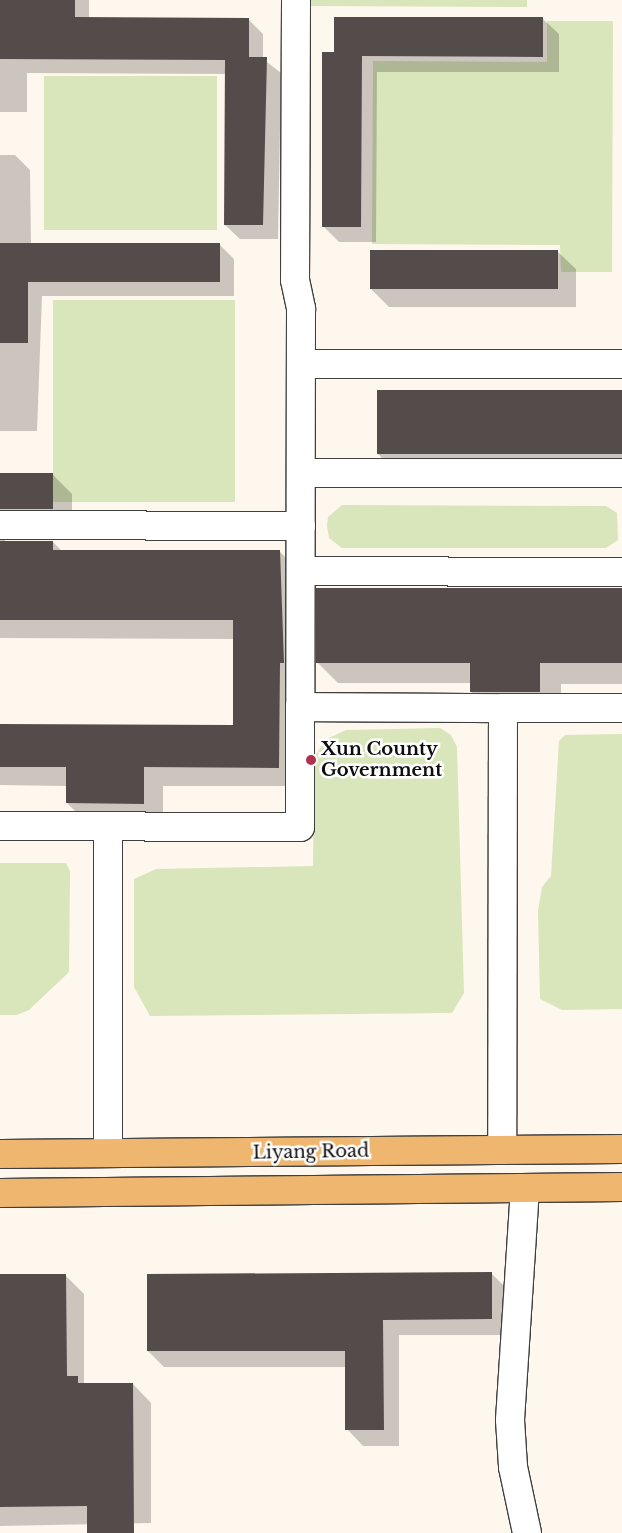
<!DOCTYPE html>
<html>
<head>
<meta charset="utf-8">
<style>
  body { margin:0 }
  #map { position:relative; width:622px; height:1533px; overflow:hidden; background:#fef7ee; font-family:"Libre Baskerville",serif }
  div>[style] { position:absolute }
  .green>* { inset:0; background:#d9e5ba; transform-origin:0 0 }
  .shadow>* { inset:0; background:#0003 }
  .building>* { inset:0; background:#544c4a; transform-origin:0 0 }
  .roads { filter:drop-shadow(1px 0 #404040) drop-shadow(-1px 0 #404040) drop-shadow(0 1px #404040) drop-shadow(0 -1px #404040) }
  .minor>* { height:28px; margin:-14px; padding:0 14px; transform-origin:14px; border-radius:14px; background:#fff }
  .major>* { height:28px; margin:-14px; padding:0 14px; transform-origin:14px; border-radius:14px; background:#eeb66e }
  .dots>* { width:14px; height:14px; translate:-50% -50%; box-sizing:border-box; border:2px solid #fff; border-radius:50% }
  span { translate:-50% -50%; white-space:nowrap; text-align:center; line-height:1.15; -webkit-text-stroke:5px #fff; paint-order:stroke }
  .poi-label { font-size:18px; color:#0d0d0d; font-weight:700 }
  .left { translate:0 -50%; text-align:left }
  .street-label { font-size:18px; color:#0d0d0d }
</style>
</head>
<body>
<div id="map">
  <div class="green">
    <div style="clip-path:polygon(306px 0,527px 0,527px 7px,306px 6px)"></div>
    <div style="clip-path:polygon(547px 21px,613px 21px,612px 272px,561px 272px,560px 245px,372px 244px,373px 61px,547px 62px)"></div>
    <div style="left:44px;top:76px;width:173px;height:154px"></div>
    <div style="left:53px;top:300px;width:182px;height:202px"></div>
    <div style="clip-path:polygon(342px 505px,606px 506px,617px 513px,618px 540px,606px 548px,342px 548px,329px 538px,327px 526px,328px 517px)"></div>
    <div style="clip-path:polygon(440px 728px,451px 735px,457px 747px,464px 993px,452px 1013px,150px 1016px,134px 987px,134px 879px,156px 869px,313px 866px,314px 757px,327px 739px,346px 730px)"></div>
    <div style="clip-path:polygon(622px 734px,622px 1009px,562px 1010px,540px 999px,538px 911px,542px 887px,551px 876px,559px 741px,565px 735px)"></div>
    <div style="clip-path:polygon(0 863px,66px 863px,70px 871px,69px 972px,29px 1010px,17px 1015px,0 1015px)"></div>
  </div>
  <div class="shadow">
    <div style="clip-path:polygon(0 0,89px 0,89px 19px,248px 19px,263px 34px,263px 59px,281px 73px,278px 239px,240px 239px,225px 225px,226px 74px,27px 73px,27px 112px,0 112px)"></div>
    <div style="clip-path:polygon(543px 19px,559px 34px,559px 72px,377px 72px,376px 242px,339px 242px,323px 226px,336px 53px)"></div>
    <div style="clip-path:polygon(0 155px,15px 155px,30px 170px,31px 244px,220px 245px,234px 259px,234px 296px,42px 296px,37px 431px,0 431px)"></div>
    <div style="clip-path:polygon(558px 252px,576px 269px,576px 307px,389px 307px,371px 289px)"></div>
    <div style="clip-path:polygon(622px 391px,622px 476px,399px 475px,378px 454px)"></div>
    <div style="clip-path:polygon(0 474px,53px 475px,72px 494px,72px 528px,5px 537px,5px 542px,53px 542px,62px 551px,279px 551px,299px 570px,298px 786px,163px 786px,163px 822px,86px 822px,67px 803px,67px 786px,0 785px,0 726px,234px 726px,234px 639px,0 638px)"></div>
    <div style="clip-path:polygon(622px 589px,622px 684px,561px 684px,561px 713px,493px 713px,471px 692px,471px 683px,338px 683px,317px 662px)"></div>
    <div style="clip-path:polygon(492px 1274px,508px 1290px,508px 1335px,399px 1335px,399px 1446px,363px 1446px,347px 1429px,346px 1367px,164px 1367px,148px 1351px)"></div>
    <div style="clip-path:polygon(65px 1275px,84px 1294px,84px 1384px,133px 1384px,151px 1403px,151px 1523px,0 1526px,0 1276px)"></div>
  </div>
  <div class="building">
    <div style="clip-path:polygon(0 0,75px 0,75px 17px,249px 18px,249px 57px,267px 57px,263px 225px,224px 225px,225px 60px,0 59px)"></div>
    <div style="clip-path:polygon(334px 17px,543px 17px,543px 57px,362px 56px,361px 227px,322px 227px,322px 52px,334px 52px)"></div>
    <div style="clip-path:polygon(0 243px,220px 243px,220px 282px,28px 282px,28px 343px,0 343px)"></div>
    <div style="left:370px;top:250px;width:188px;height:39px"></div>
    <div style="left:377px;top:390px;width:245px;height:64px"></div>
    <div style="left:0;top:473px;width:53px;height:36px"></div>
    <div style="clip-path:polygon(0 541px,53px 541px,53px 550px,280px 550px,284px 663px,280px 663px,279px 768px,144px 767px,144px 804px,66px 803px,66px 767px,0 767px,0 724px,233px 725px,233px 620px,0 620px)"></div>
    <div style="clip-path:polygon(316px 588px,622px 588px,622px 663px,540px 663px,540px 692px,470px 692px,470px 663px,316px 663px)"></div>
    <div style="clip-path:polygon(492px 1272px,492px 1319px,383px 1320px,384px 1430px,345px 1430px,345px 1351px,147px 1351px,147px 1274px)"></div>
    <div style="clip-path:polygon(0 1274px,66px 1274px,67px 1376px,78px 1376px,78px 1383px,133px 1383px,134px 1533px,87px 1533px,87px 1506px,0 1507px)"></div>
  </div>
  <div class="roads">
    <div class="minor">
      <div style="left:296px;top:0;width:280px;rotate:90.2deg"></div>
      <div style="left:295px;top:280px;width:30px;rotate:78deg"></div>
      <div style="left:301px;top:309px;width:398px;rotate:90.1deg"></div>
      <div style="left:300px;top:707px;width:203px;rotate:0.3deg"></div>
      <div style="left:503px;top:708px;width:442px;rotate:90.1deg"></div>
      <div style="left:301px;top:364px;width:321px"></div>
      <div style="left:301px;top:473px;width:321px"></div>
      <div style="left:0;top:525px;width:301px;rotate:0.2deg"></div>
      <div style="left:301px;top:571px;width:321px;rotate:0.2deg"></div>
      <div style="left:503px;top:708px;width:119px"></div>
      <div style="left:0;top:826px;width:300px;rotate:0.2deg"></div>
      <div style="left:300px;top:827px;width:120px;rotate:-90deg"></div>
      <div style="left:108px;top:1153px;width:327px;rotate:-90deg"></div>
      <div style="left:525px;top:1188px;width:232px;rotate:93.7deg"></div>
      <div style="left:510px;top:1420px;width:47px;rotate:86.3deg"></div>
      <div style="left:513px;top:1467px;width:67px;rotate:78deg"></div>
    </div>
    <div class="major">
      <div style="left:0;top:1154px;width:622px;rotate:-0.46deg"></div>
      <div style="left:0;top:1193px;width:622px;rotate:-0.55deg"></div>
    </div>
  </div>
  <div class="dots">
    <div style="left:311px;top:760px;background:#b2304f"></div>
  </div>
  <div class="poi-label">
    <span class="left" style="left:321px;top:760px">Xun County<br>Government</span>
  </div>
  <div class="street-label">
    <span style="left:311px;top:1152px;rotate:-1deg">Liyang Road</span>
  </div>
</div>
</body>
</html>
